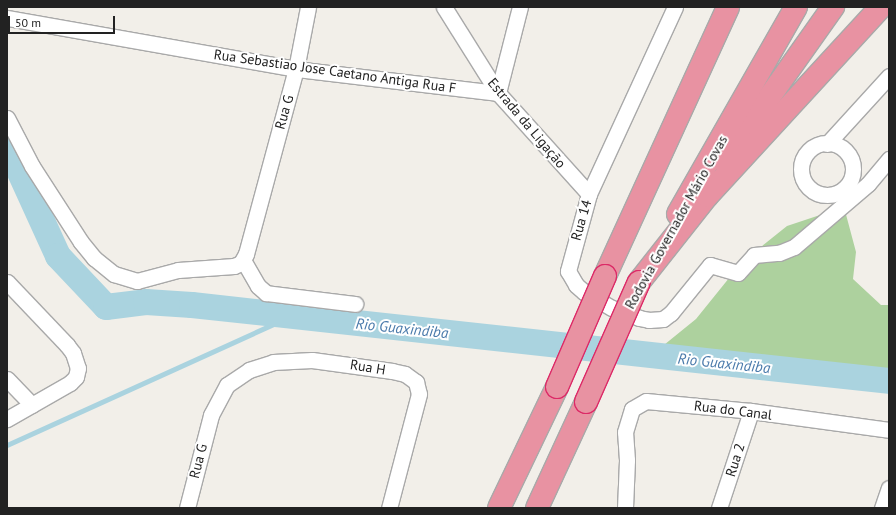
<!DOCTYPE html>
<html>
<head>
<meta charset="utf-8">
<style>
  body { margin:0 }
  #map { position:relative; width:896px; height:515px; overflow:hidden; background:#f2efe9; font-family:"PT Sans",sans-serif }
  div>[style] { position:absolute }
  .forest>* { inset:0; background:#add19e }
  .stream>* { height:4.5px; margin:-2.25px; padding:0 2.25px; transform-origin:2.25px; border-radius:2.25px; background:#aad3df }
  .river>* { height:26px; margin:-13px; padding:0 13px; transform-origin:13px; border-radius:13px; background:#aad3df }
  .roads { filter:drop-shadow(1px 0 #a9a9a9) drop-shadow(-1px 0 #a9a9a9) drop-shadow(0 1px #a9a9a9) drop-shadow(0 -1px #a9a9a9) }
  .minor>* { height:15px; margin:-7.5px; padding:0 7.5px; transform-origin:7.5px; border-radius:7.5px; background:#fff }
  .minor>.ring { margin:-7.5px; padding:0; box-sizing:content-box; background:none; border:15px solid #fff; border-radius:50% }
  .motorway>* { height:22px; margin:-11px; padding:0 11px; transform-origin:11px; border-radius:11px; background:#e892a2 }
  .bridges { filter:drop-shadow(1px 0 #dc2a67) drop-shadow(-1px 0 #dc2a67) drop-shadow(0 1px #dc2a67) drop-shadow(0 -1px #dc2a67) }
  .motorway-bridge>* { height:22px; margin:-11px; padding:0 11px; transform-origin:11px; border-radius:11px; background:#e892a2 }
  span { translate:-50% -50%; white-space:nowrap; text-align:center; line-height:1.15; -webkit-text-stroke:4px #fff; paint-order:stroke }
  .street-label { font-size:14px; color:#222 }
  .water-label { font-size:15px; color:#4a7aab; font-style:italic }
  .frame { position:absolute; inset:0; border:8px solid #222; pointer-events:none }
  .scale { position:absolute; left:8px; top:16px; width:107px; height:18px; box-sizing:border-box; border:2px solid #222; border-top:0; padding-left:5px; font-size:12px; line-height:14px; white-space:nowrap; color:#222; -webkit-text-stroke:3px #fff; paint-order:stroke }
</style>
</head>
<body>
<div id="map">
  <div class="forest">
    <div style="clip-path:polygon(844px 207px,856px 252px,853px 279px,881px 305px,889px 305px,889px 381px,691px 359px,659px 349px,696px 319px,742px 262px,787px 226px)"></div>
  </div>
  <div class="stream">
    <div style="left:7px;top:445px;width:313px;rotate:-24.4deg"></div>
  </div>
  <div class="river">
    <div style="left:7px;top:144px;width:123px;rotate:65.5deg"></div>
    <div style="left:58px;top:256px;width:70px;rotate:46.7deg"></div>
    <div style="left:106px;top:307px;width:40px;rotate:-7.1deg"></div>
    <div style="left:146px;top:302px;width:46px;rotate:3.7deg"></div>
    <div style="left:192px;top:305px;width:701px;rotate:6.22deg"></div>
  </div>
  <div class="roads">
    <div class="minor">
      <div style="left:444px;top:7px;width:102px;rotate:57.9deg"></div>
      <div style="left:498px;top:93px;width:136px;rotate:48deg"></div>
      <div style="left:675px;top:7px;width:206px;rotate:114.7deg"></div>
      <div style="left:589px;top:194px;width:80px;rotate:105.3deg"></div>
      <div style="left:568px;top:271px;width:16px;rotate:60deg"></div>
      <div style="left:576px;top:285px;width:11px;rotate:41deg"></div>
      <div style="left:584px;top:292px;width:32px;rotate:30deg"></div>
      <div style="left:612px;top:308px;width:29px;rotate:20deg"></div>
      <div style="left:639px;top:318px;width:10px;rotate:11deg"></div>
      <div style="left:649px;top:320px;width:14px;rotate:-4deg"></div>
      <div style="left:663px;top:319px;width:10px;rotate:-37deg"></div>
      <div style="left:671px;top:313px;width:62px;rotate:-50.9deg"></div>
      <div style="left:710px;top:265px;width:29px;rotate:16deg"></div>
      <div style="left:738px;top:273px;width:24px;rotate:-48deg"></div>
      <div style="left:754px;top:255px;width:25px;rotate:-5deg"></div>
      <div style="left:779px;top:253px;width:16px;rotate:-22deg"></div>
      <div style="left:794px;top:247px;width:97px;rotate:-40.4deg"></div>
      <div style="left:868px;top:184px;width:33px;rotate:-50deg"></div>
      <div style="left:7px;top:18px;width:293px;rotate:10deg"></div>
      <div style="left:296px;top:69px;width:203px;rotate:6.8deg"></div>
      <div style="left:498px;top:93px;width:89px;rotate:-75.7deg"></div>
      <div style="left:7px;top:118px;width:54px;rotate:62.5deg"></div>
      <div style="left:32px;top:166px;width:90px;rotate:57.2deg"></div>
      <div style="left:81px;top:242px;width:21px;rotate:51deg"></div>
      <div style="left:94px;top:258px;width:26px;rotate:39deg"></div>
      <div style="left:114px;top:274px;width:24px;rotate:17deg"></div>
      <div style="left:137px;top:281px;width:42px;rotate:-15deg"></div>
      <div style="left:178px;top:270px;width:56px;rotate:-4.1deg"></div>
      <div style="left:234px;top:266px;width:8px;rotate:-23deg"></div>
      <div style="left:241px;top:263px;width:10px;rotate:-61deg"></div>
      <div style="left:246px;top:254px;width:192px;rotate:-74.9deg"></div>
      <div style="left:296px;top:69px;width:63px;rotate:-79deg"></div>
      <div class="ring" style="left:801px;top:143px;width:37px;height:37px"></div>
      <div style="left:827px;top:144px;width:92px;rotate:-47.6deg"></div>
      <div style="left:243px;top:260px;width:30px;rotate:60deg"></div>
      <div style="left:258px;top:286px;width:11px;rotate:41deg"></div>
      <div style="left:266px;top:293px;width:90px;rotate:7deg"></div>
      <div style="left:7px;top:282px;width:87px;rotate:46.4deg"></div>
      <div style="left:67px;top:345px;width:10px;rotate:53deg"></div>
      <div style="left:73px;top:353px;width:16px;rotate:72deg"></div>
      <div style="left:78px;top:368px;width:9px;rotate:103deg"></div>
      <div style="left:76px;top:377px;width:8px;rotate:135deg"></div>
      <div style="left:70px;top:383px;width:73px;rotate:150.3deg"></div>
      <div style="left:7px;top:379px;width:36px;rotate:46deg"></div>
      <div style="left:187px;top:508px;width:96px;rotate:-75.5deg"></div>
      <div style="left:211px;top:415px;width:34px;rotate:-62deg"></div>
      <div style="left:227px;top:385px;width:27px;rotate:-34deg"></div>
      <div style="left:249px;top:370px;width:25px;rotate:-18deg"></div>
      <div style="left:273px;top:362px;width:39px;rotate:-3deg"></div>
      <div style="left:312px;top:360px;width:81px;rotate:7.8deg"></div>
      <div style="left:392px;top:371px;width:13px;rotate:13deg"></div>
      <div style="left:405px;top:374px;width:14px;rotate:36deg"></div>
      <div style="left:416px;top:382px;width:12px;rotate:76deg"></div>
      <div style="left:419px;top:394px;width:118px;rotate:104.7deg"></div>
      <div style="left:625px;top:508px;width:48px;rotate:-87.6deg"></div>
      <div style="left:627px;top:460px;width:28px;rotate:-94deg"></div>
      <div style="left:625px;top:432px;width:24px;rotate:-73deg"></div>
      <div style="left:632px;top:409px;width:16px;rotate:-30deg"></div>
      <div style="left:646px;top:401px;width:105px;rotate:5.4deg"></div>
      <div style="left:751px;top:411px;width:139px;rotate:7.8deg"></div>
      <div style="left:719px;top:508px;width:102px;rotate:-71.7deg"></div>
      <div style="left:882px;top:508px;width:21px;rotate:-71deg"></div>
    </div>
    <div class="motorway">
      <div style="left:724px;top:161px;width:189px;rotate:-54.7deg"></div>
      <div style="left:678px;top:214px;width:238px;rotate:-60.3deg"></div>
      <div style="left:605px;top:276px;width:296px;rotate:-65.4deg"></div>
      <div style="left:639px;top:282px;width:110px;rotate:-51.7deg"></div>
      <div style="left:707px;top:196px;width:257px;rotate:-47.4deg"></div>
      <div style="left:499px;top:508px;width:134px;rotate:-64.4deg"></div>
      <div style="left:537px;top:508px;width:117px;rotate:-65.2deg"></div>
    </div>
  </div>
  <div class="bridges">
    <div class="motorway-bridge">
      <div style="left:557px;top:387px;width:121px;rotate:-66.6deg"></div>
      <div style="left:586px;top:402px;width:131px;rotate:-66.2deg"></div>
    </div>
  </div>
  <div class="street-label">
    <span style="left:335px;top:71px;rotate:8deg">Rua Sebastiao Jose Caetano Antiga Rua F</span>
    <span style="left:284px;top:112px;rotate:-74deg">Rua G</span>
    <span style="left:527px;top:123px;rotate:50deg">Estrada da Ligação</span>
    <span style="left:581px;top:220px;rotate:-74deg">Rua 14</span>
    <span style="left:676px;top:222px;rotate:-61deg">Rodovia Governador Mário Covas</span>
    <span style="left:368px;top:367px;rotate:9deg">Rua H</span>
    <span style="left:733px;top:410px;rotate:7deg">Rua do Canal</span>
    <span style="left:735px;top:460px;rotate:-72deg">Rua 2</span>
    <span style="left:198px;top:461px;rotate:-76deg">Rua G</span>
  </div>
  <div class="water-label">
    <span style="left:402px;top:328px;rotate:6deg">Rio Guaxindiba</span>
    <span style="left:724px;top:363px;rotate:6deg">Rio Guaxindiba</span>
  </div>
  <div class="frame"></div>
  <div class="scale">50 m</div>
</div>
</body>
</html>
